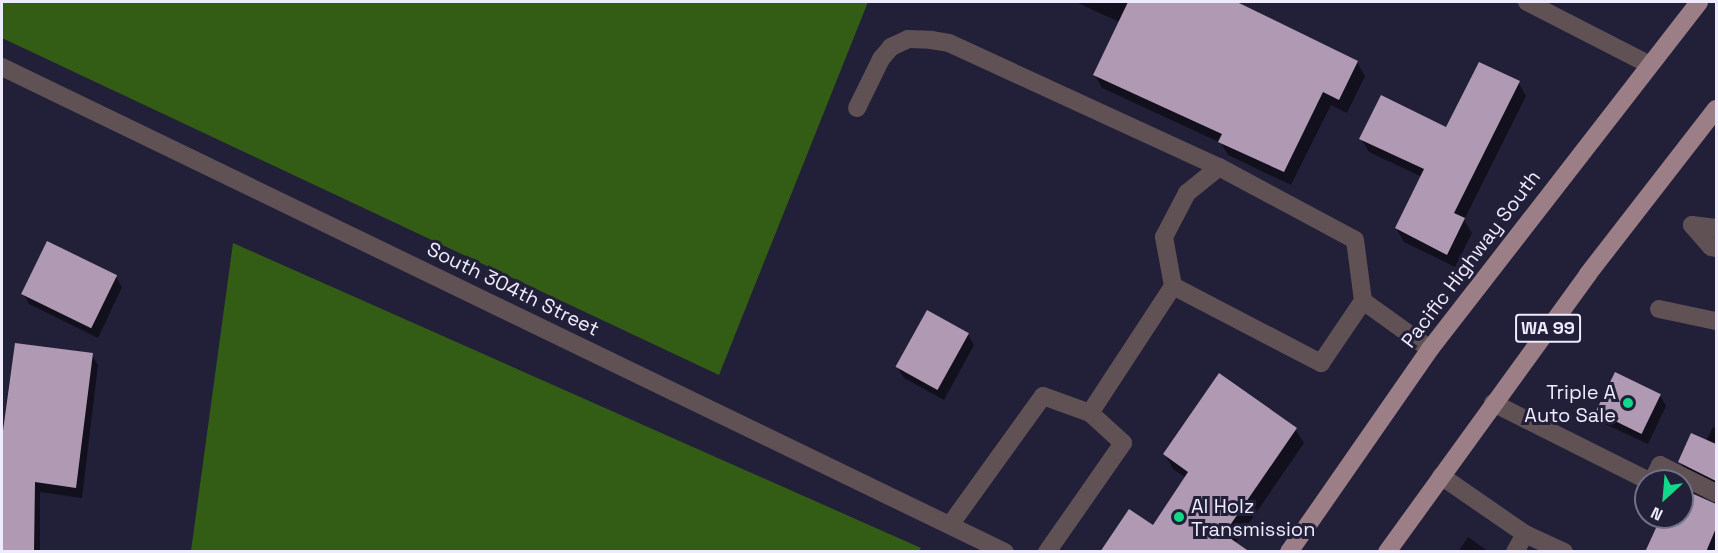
<!DOCTYPE html>
<html>
<head>
<meta charset="utf-8">
<style>
  body { margin:0 }
  #map { position:relative; width:1718px; height:553px; overflow:hidden; background:#221f38; font-family:"Space Grotesk",sans-serif }
  div>[style] { position:absolute }
  .forest>* { inset:0; background:#335d15 }
  .shadow>* { inset:0; background:#0007 }
  .building>* { inset:0; background:#b099b3; transform-origin:0 0 }
  .minor>* { height:18px; margin:-9px; padding:0 9px; transform-origin:9px; border-radius:9px; background:#605155 }
  .major>* { height:18px; margin:-9px; padding:0 9px; transform-origin:9px; border-radius:9px; background:#9c7e87 }
  .dots>* { width:16px; height:16px; translate:-50% -50%; box-sizing:border-box; border:3px solid #221f38; border-radius:50% }
  span { translate:-50% -50%; white-space:nowrap; text-align:center; line-height:1.15; -webkit-text-stroke:6px #221f38; paint-order:stroke }
  .shield-label span { padding:2px 4px; background:#221f38; border:2px solid; border-radius:4px; -webkit-text-stroke-width:0 }
  .shield-label { font-size:18px; color:#edebfd; font-weight:700 }
  .street-label { font-size:20px; color:#edebfd }
  .poi-label { font-size:20px; color:#edebfd }
  .right { translate:-100% -50%; text-align:right }
  .left { translate:0 -50%; text-align:left }
  .frame { position:absolute; inset:0; border:3px solid #edebfd; pointer-events:none }
  .north { position:absolute; left:1634px; top:469px; width:60px; height:60px; box-sizing:border-box; background:#221f38; border:2px solid #737187; border-radius:50%; rotate:206deg; font-size:16px; font-weight:700; line-height:24px; text-align:center; color:#edebfd }
  .north::after { content:''; display:block; margin:auto; width:21px; height:27px; background:#11d98a; clip-path:polygon(50% 0,100% 100%,50% 72%,0 100%) }
</style>
</head>
<body>
<div id="map">
  <div class="forest">
    <div style="clip-path:polygon(2px 2px,868px 2px,719px 375px,2px 38px)"></div>
    <div style="clip-path:polygon(233px 243px,921px 548px,918px 552px,191px 551px)"></div>
  </div>
  <div class="shadow">
    <div style="clip-path:polygon(1076px 2px,1234px 2px,1357px 62px,1365px 76px,1347px 113px,1331px 105px,1291px 185px,1228px 155px,1221px 143px,1102px 88px,1095px 75px,1119px 22px)"></div>
    <div style="clip-path:polygon(1518px 82px,1526px 96px,1464px 220px,1472px 233px,1455px 267px,1404px 242px,1396px 228px,1422px 177px,1369px 152px,1361px 139px,1447px 129px)"></div>
    <div style="clip-path:polygon(47px 243px,116px 277px,122px 287px,98px 338px,29px 304px,23px 293px)"></div>
    <div style="clip-path:polygon(968px 334px,974px 345px,944px 400px,904px 378px,897px 367px)"></div>
    <div style="clip-path:polygon(17px 345px,92px 355px,98px 365px,82px 498px,40px 492px,40px 552px,2px 552px,2px 454px)"></div>
    <div style="clip-path:polygon(1660px 395px,1666px 406px,1648px 444px,1603px 423px,1597px 412px)"></div>
    <div style="clip-path:polygon(1713px 427px,1716px 429px,1716px 487px,1686px 472px,1680px 461px,1706px 441px)"></div>
    <div style="clip-path:polygon(1295px 429px,1304px 443px,1232px 548px,1153px 528px,1186px 478px,1173px 469px,1165px 454px)"></div>
    <div style="clip-path:polygon(1682px 490px,1716px 506px,1716px 552px,1647px 552px,1663px 517px,1682px 517px)"></div>
    <div style="clip-path:polygon(1468px 537px,1489px 552px,1458px 552px)"></div>
  </div>
  <div class="building">
    <div style="clip-path:polygon(1128px 2px,1237px 2px,1358px 61px,1339px 100px,1323px 92px,1284px 172px,1218px 142px,1222px 134px,1093px 75px)"></div>
    <div style="clip-path:polygon(1479px 62px,1520px 81px,1454px 213px,1465px 218px,1447px 255px,1395px 228px,1424px 169px,1359px 139px,1381px 95px,1446px 127px)"></div>
    <div style="left:47px;top:241px;width:78px;height:59px;rotate:26deg"></div>
    <div style="left:927px;top:310px;width:48px;height:65px;rotate:29deg"></div>
    <div style="clip-path:polygon(15px 343px,93px 353px,76px 488px,35px 482px,34px 552px,2px 552px,2px 438px)"></div>
    <div style="left:1615px;top:372px;width:51px;height:44px;rotate:26deg"></div>
    <div style="clip-path:polygon(1219px 373px,1297px 428px,1224px 534px,1250px 552px,1100px 552px,1129px 509px,1153px 525px,1188px 472px,1163px 454px)"></div>
    <div style="clip-path:polygon(1691px 433px,1716px 444px,1716px 481px,1678px 462px)"></div>
    <div style="clip-path:polygon(1682px 489px,1716px 504px,1716px 528px,1706px 552px,1645px 552px,1661px 517px,1682px 517px)"></div>
  </div>
  <div class="minor">
    <div style="left:1527px;top:2px;width:136px;rotate:27.1deg"></div>
    <div style="left:2px;top:67px;width:1114px;rotate:25.81deg"></div>
    <div style="left:857px;top:108px;width:55px;rotate:-63.9deg"></div>
    <div style="left:881px;top:59px;width:16px;rotate:-50deg"></div>
    <div style="left:891px;top:47px;width:19px;rotate:-25deg"></div>
    <div style="left:908px;top:39px;width:23px;rotate:2deg"></div>
    <div style="left:931px;top:40px;width:18px;rotate:9deg"></div>
    <div style="left:949px;top:43px;width:297px;rotate:24.7deg"></div>
    <div style="left:1692px;top:225px;width:29px;rotate:49deg"></div>
    <div style="left:1711px;top:247px;width:5px;rotate:11deg"></div>
    <div style="left:1692px;top:225px;width:24px;rotate:7deg"></div>
    <div style="left:1173px;top:286px;width:50px;rotate:-100.4deg"></div>
    <div style="left:1164px;top:237px;width:50px;rotate:-62.4deg"></div>
    <div style="left:1187px;top:193px;width:41px;rotate:-39.1deg"></div>
    <div style="left:1219px;top:167px;width:154px;rotate:28.2deg"></div>
    <div style="left:1355px;top:240px;width:62px;rotate:82.5deg"></div>
    <div style="left:1659px;top:309px;width:58px;rotate:11.9deg"></div>
    <div style="left:1493px;top:403px;width:174px;rotate:26.6deg"></div>
    <div style="left:1441px;top:476px;width:102px;rotate:34.6deg"></div>
    <div style="left:1525px;top:534px;width:21px;rotate:119deg"></div>
    <div style="left:1652px;top:481px;width:18px;rotate:-63deg"></div>
    <div style="left:1660px;top:465px;width:63px;rotate:26.6deg"></div>
    <div style="left:950px;top:525px;width:159px;rotate:-54.2deg"></div>
    <div style="left:1043px;top:396px;width:50px;rotate:19.9deg"></div>
    <div style="left:1525px;top:534px;width:43px;rotate:24.8deg"></div>
    <div style="left:1047px;top:552px;width:133px;rotate:-55.1deg"></div>
    <div style="left:1123px;top:443px;width:45px;rotate:-137.7deg"></div>
    <div style="left:1090px;top:413px;width:152px;rotate:-56.8deg"></div>
    <div style="left:1173px;top:286px;width:167px;rotate:27.5deg"></div>
    <div style="left:1321px;top:363px;width:75px;rotate:-55.9deg"></div>
    <div style="left:1363px;top:301px;width:82px;rotate:35.6deg"></div>
  </div>
  <div class="major">
    <div style="left:1289px;top:552px;width:247px;rotate:-55.2deg"></div>
    <div style="left:1430px;top:349px;width:439px;rotate:-52.2deg"></div>
    <div style="left:1387px;top:552px;width:343px;rotate:-54.1deg"></div>
    <div style="left:1588px;top:274px;width:209px;rotate:-52.2deg"></div>
  </div>
  <div class="dots">
    <div style="left:1628px;top:403px;background:#11d98a"></div>
    <div style="left:1179px;top:517px;background:#11d98a"></div>
  </div>
  <div class="shield-label">
    <span style="left:1548px;top:328px">WA 99</span>
  </div>
  <div class="street-label">
    <span style="left:1471px;top:259px;rotate:-53deg">Pacific Highway South</span>
    <span style="left:513px;top:289px;rotate:26deg">South 304th Street</span>
  </div>
  <div class="poi-label">
    <span class="right" style="left:1616px;top:404px">Triple A<br>Auto Sale</span>
    <span class="left" style="left:1191px;top:518px">Al Holz<br>Transmission</span>
  </div>
  <div class="frame"></div>
  <div class="north">N</div>
</div>
</body>
</html>
